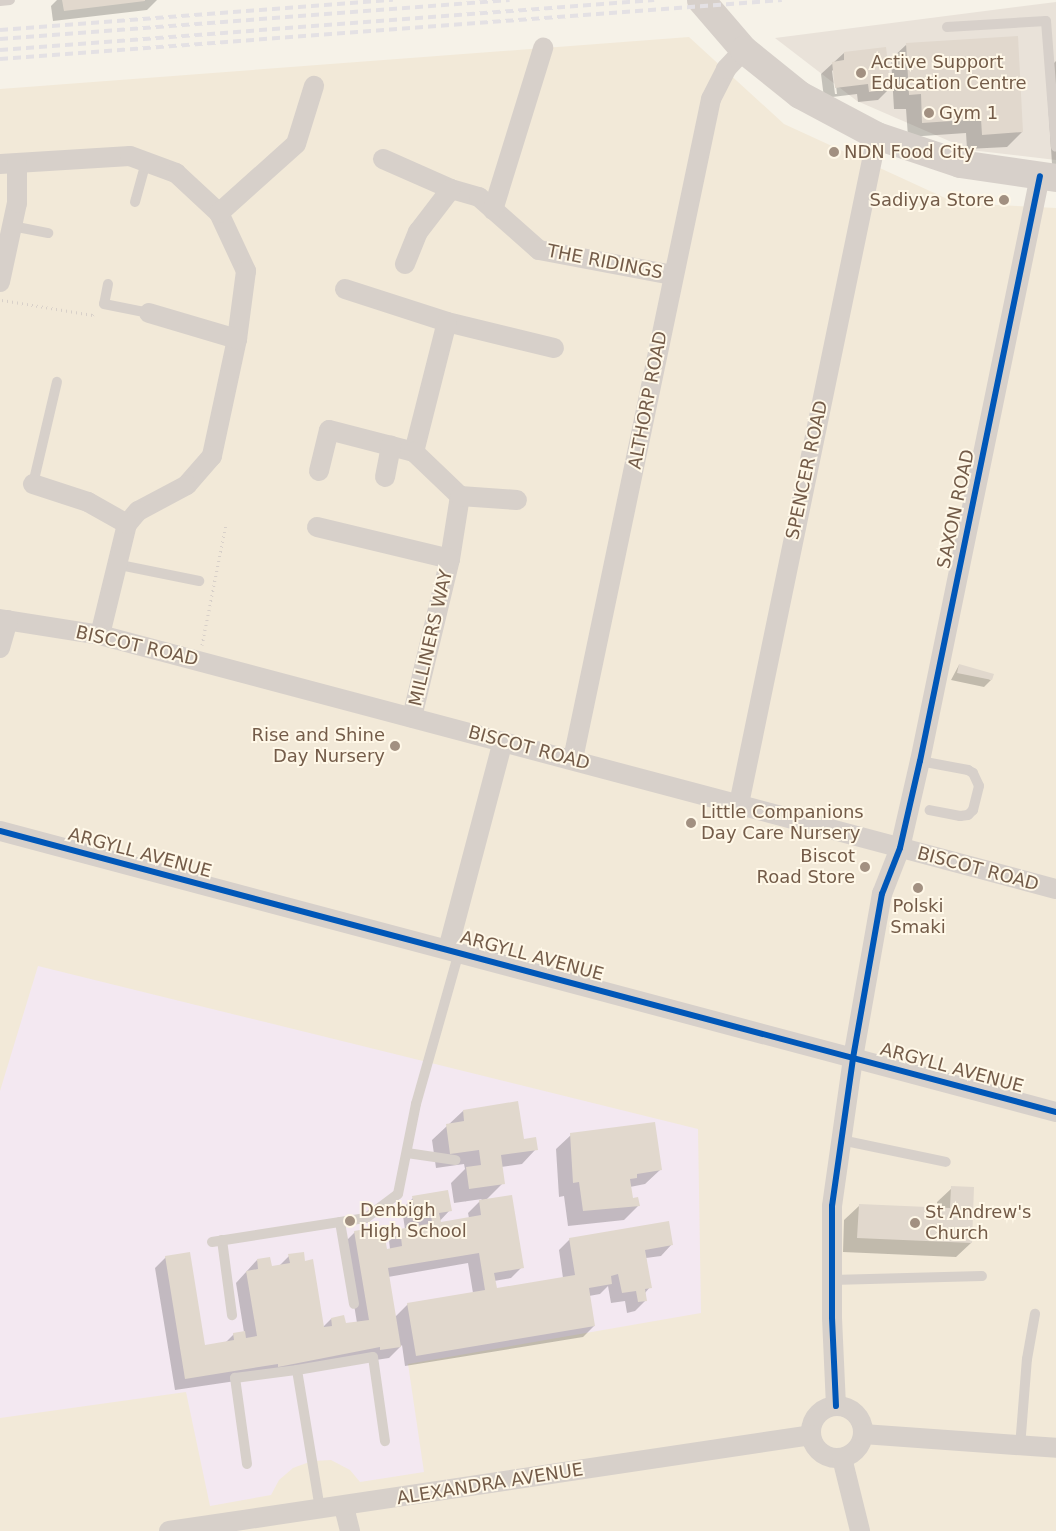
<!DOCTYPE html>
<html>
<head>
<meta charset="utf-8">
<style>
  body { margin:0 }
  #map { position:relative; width:1056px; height:1531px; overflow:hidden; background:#f6f2e8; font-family:"DejaVu Sans",sans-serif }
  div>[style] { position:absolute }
  .residential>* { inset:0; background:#f2e9d8 }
  .industrial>* { inset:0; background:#e9e2d9 }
  .education>* { inset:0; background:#f3e8f1 }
  .shadow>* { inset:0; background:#0003 }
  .building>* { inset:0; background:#e1d8cd }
  .path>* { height:3px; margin-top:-1.5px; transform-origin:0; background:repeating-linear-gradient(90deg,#d8d0c9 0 1px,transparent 0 5px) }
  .service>* { height:10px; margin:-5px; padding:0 5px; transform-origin:5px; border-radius:5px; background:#d7d0ca }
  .minor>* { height:20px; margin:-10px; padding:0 10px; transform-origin:10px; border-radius:10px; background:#d7d0ca }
  .minor>.ring { margin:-10px; padding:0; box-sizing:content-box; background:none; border:20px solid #d7d0ca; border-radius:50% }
  .secondary>* { height:28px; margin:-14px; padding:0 14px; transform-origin:14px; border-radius:14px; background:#d7d0ca }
  .rail>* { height:4px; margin-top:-2px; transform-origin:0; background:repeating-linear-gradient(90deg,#e4e1e4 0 8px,transparent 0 13px) }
  .cycleway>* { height:6px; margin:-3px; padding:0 3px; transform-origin:3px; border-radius:3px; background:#0057b8 }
  .dots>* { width:14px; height:14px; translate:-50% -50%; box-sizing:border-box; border:2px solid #fff8e8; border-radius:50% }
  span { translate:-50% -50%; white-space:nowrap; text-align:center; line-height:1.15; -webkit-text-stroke:4px #fff8e8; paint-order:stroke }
  .poi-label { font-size:18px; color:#745c49 }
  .left { translate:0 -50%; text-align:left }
  .right { translate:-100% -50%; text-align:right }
  .street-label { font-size:18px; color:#745c49 }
</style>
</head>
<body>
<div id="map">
  <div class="residential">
    <div style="clip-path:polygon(689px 37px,784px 124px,956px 203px,1056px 208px,1056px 1531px,0 1531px,0 89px)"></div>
  </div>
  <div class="industrial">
    <div style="clip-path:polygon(1056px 2px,1056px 160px,970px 150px,857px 101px,775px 38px)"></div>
  </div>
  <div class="education">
    <div style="clip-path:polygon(38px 966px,698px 1129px,701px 1313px,408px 1364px,424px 1472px,360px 1482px,350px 1470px,331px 1460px,312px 1461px,293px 1468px,279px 1480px,271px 1495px,210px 1506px,186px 1392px,0 1418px,0 1091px)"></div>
  </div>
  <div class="shadow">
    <div style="clip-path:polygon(57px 0,157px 0,147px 10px,53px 21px,51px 6px)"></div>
    <div style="clip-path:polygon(906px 45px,1022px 132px,1007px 147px,967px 149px,966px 133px,908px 137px,906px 109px,894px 109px,891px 59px)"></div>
    <div style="clip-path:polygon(evenodd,844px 53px,889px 89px,878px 100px,858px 102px,857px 94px,824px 98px,821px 74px,844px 53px,834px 69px,837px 94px,835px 94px,832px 71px,834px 69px)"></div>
    <div style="clip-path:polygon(1056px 61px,1056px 164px,1052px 164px,1046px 71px)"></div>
    <div style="clip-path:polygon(959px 665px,991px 680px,984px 687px,951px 680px)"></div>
    <div style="clip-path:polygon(evenodd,463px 1111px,536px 1149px,522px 1164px,501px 1167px,503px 1183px,486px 1200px,522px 1267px,511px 1278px,494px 1281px,496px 1289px,563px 1278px,559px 1250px,570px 1239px,672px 1244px,661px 1256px,646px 1258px,650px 1287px,645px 1293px,646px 1300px,635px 1311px,627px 1313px,625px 1301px,611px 1303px,608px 1286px,600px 1294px,589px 1296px,594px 1326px,583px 1337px,405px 1366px,402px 1345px,389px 1358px,175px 1390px,155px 1268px,166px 1257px,204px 1346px,225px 1343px,234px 1334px,244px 1332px,236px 1283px,257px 1260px,271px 1268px,278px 1267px,289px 1256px,323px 1327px,331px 1319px,345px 1325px,357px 1323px,344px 1243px,355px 1232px,386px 1250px,390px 1249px,389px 1241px,405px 1229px,402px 1209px,413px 1198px,450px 1210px,437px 1224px,469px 1218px,468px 1213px,482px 1199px,454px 1203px,451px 1183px,465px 1169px,464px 1164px,436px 1168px,432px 1140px,463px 1111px,468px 1263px,473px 1293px,408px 1304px,395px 1317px,388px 1277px,468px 1263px)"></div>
    <div style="clip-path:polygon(571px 1135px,660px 1170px,645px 1184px,630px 1187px,632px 1199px,638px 1206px,624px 1220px,568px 1226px,564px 1196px,559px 1197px,556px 1149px)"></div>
    <div style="clip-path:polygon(952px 1188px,971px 1243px,956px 1257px,843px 1252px,844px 1220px,859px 1206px,937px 1209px,937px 1202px)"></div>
  </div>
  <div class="building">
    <div style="clip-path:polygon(62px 0,145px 0,145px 1px,64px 11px)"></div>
    <div style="clip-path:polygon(1018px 36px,1023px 132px,982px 135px,981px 119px,922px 123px,921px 94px,909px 95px,906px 43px)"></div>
    <div style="clip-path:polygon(886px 47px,891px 89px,869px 92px,868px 84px,835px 88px,832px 62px,844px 60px,844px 52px)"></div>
    <div style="clip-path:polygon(959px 664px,994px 674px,992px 680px,957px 673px)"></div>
    <div style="clip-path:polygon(518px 1101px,524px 1139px,536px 1137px,538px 1150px,501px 1155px,505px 1184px,469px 1189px,466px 1167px,481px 1165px,479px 1150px,450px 1154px,446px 1124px,464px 1121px,463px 1110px)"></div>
    <div style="clip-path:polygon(655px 1122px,662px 1170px,637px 1174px,637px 1178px,630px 1179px,633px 1198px,638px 1197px,640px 1206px,583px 1211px,579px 1182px,573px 1183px,570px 1133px)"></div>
    <div style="clip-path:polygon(951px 1186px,974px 1187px,972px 1243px,857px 1238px,859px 1204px,950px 1208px)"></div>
    <div style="clip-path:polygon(448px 1190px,452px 1211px,439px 1213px,441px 1222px,481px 1215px,479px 1200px,512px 1195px,524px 1268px,494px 1273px,497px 1288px,575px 1275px,569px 1238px,669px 1221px,673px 1245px,645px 1250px,652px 1288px,645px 1289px,647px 1301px,638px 1302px,636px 1291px,622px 1293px,618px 1274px,611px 1276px,612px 1284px,589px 1288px,595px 1326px,416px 1356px,407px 1303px,485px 1290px,479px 1253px,388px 1268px,401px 1347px,380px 1350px,380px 1347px,278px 1367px,278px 1364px,185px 1379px,165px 1256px,190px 1252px,205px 1345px,234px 1340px,233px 1333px,245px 1331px,246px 1338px,257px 1336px,246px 1271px,258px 1269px,257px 1259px,270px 1257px,272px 1266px,290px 1263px,288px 1254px,304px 1252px,305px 1261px,313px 1259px,324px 1327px,332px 1326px,331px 1318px,344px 1315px,346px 1323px,369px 1320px,354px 1231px,383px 1226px,387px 1249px,402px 1246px,400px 1229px,432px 1223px,431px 1214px,416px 1217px,412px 1196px)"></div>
  </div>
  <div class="path">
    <div style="left:2px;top:300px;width:92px;rotate:9.4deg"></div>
    <div style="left:93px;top:315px;width:4px;rotate:-45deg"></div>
    <div style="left:202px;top:645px;width:123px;rotate:-78.8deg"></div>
  </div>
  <div class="service">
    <div style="left:0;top:1px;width:10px;rotate:-6deg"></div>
    <div style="left:947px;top:27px;width:99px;rotate:-3.5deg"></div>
    <div style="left:1046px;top:21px;width:126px;rotate:85.5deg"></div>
    <div style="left:135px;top:202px;width:41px;rotate:-74.6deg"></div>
    <div style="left:12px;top:226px;width:37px;rotate:11deg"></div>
    <div style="left:108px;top:284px;width:20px;rotate:101deg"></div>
    <div style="left:104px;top:304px;width:46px;rotate:11.3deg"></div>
    <div style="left:33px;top:484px;width:105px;rotate:-76.8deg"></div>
    <div style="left:115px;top:564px;width:86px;rotate:11.4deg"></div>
    <div style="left:920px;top:761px;width:49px;rotate:10.6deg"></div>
    <div style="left:968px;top:770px;width:6px;rotate:31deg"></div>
    <div style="left:973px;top:773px;width:14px;rotate:65deg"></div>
    <div style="left:979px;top:786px;width:25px;rotate:104deg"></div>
    <div style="left:973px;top:810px;width:7px;rotate:135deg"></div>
    <div style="left:968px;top:815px;width:8px;rotate:173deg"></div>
    <div style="left:960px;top:816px;width:31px;rotate:-169deg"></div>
    <div style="left:841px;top:1140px;width:107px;rotate:11.8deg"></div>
    <div style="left:407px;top:1153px;width:49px;rotate:8.3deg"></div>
    <div style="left:340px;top:1222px;width:83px;rotate:80.3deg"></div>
    <div style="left:222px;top:1240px;width:76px;rotate:82.4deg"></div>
    <div style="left:212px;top:1242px;width:156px;rotate:-8.9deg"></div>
    <div style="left:366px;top:1218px;width:40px;rotate:-37deg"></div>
    <div style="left:398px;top:1194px;width:92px;rotate:-78.7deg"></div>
    <div style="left:416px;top:1104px;width:158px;rotate:-74.2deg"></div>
    <div style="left:832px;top:1280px;width:150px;rotate:-1.5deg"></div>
    <div style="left:1020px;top:1447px;width:88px;rotate:-85.5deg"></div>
    <div style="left:1027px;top:1359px;width:46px;rotate:-79.9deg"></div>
    <div style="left:247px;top:1464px;width:87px;rotate:-97.9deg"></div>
    <div style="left:235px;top:1378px;width:63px;rotate:-7.4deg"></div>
    <div style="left:320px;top:1509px;width:141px;rotate:-99.4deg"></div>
    <div style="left:297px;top:1370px;width:77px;rotate:-9.7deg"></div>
    <div style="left:373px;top:1357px;width:85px;rotate:81.9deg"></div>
  </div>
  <div class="minor">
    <div style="left:383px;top:159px;width:74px;rotate:23.8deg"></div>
    <div style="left:451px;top:189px;width:29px;rotate:16deg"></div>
    <div style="left:479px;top:197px;width:80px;rotate:41.5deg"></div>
    <div style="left:539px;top:250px;width:135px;rotate:10.6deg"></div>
    <div style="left:0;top:164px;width:130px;rotate:-3.5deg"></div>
    <div style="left:130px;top:156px;width:49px;rotate:20.3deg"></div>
    <div style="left:176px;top:173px;width:59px;rotate:42.9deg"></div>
    <div style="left:219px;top:213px;width:64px;rotate:65deg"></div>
    <div style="left:246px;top:271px;width:69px;rotate:97.5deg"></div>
    <div style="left:237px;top:339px;width:120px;rotate:102.1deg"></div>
    <div style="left:212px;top:456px;width:38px;rotate:131deg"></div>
    <div style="left:187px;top:485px;width:55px;rotate:152deg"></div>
    <div style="left:138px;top:511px;width:17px;rotate:130deg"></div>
    <div style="left:127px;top:524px;width:114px;rotate:103.7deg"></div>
    <div style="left:493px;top:210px;width:170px;rotate:-72.8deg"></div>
    <div style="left:219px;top:213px;width:103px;rotate:-41.9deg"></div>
    <div style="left:296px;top:144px;width:61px;rotate:-72.8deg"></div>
    <div style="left:405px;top:264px;width:35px;rotate:-68deg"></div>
    <div style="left:418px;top:232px;width:54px;rotate:-52.5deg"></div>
    <div style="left:0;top:282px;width:81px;rotate:-77.9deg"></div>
    <div style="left:17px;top:203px;width:39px;rotate:-90deg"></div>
    <div style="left:345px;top:289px;width:107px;rotate:17.9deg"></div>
    <div style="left:447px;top:322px;width:110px;rotate:13.7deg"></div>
    <div style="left:149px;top:313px;width:92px;rotate:16.5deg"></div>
    <div style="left:414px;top:452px;width:134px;rotate:-75.8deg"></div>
    <div style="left:319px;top:471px;width:42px;rotate:-76.3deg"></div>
    <div style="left:329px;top:430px;width:88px;rotate:14.5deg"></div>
    <div style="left:414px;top:452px;width:64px;rotate:43.7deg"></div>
    <div style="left:460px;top:496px;width:64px;rotate:99deg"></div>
    <div style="left:450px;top:559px;width:163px;rotate:103.5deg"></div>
    <div style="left:385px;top:477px;width:32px;rotate:-79deg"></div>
    <div style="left:33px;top:484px;width:58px;rotate:18.1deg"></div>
    <div style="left:88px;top:502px;width:45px;rotate:29.4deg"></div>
    <div style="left:460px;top:496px;width:57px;rotate:4deg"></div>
    <div style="left:317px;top:527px;width:137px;rotate:13.5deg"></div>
    <div style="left:0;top:619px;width:101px;rotate:9.1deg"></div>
    <div style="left:100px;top:635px;width:989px;rotate:14.88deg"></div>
    <div style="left:0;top:648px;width:29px;rotate:-74deg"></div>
    <div style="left:573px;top:759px;width:674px;rotate:-78.19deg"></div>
    <div style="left:711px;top:99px;width:34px;rotate:-63deg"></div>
    <div style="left:726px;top:69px;width:26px;rotate:-47deg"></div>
    <div style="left:739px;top:804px;width:682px;rotate:-78.33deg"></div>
    <div style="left:0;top:831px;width:1093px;rotate:14.9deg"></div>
    <div style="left:448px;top:949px;width:215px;rotate:-75.2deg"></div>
    <div class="ring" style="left:811px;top:1406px;width:32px;height:32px"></div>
    <div style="left:836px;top:1406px;width:89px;rotate:-92.6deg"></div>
    <div style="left:832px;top:1317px;width:111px;rotate:-90deg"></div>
    <div style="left:832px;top:1206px;width:149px;rotate:-81.9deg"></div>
    <div style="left:853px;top:1058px;width:167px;rotate:-80deg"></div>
    <div style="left:882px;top:894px;width:49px;rotate:-68.6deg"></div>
    <div style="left:900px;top:848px;width:89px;rotate:-77.1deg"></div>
    <div style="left:920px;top:761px;width:597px;rotate:-78.41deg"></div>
    <div style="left:863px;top:1434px;width:194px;rotate:4.1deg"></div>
    <div style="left:842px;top:1458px;width:75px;rotate:76.1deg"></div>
    <div style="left:344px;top:1507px;width:25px;rotate:76deg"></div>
    <div style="left:169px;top:1531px;width:649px;rotate:-8.5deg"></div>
  </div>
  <div class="secondary">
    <div style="left:701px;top:0;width:66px;rotate:49.3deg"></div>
    <div style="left:744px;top:50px;width:72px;rotate:38.8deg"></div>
    <div style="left:800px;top:95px;width:87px;rotate:28deg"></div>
    <div style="left:877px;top:136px;width:88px;rotate:18.6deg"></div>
    <div style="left:960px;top:164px;width:97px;rotate:8.3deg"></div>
  </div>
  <div class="rail">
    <div style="left:0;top:30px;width:394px;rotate:-4.4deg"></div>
    <div style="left:0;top:39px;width:511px;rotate:-4.37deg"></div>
    <div style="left:0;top:50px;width:656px;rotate:-4.37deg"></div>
    <div style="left:0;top:59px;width:784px;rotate:-4.31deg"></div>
  </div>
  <div class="cycleway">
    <div style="left:0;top:831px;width:1093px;rotate:14.9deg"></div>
    <div style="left:836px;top:1406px;width:89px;rotate:-92.6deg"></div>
    <div style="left:832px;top:1317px;width:111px;rotate:-90deg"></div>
    <div style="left:832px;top:1206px;width:149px;rotate:-81.9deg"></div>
    <div style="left:853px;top:1058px;width:167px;rotate:-80deg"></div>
    <div style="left:882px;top:894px;width:49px;rotate:-68.6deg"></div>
    <div style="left:900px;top:848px;width:89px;rotate:-77.1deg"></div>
    <div style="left:920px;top:761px;width:597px;rotate:-78.41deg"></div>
  </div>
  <div class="dots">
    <div style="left:861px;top:73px;background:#a29081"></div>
    <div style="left:929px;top:113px;background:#a29081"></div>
    <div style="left:834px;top:152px;background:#a29081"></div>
    <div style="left:1004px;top:200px;background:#a29081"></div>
    <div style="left:395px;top:746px;background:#a29081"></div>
    <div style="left:691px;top:823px;background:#a29081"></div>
    <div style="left:865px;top:867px;background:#a29081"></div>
    <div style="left:918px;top:888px;background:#a29081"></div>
    <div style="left:350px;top:1221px;background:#a29081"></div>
    <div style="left:915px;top:1223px;background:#a29081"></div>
  </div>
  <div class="poi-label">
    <span class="left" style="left:871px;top:73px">Active Support<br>Education Centre</span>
    <span class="left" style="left:939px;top:113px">Gym 1</span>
    <span class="left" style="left:844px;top:152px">NDN Food City</span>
    <span class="right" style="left:994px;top:200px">Sadiyya Store</span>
    <span class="right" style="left:385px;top:746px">Rise and Shine<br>Day Nursery</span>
    <span class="left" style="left:701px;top:823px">Little Companions<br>Day Care Nursery</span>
    <span class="right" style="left:855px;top:867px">Biscot<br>Road Store</span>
    <span style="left:918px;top:917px">Polski<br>Smaki</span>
    <span class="left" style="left:360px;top:1221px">Denbigh<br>High School</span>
    <span class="left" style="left:925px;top:1223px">St Andrew's<br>Church</span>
  </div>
  <div class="street-label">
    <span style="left:605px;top:262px;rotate:11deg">THE RIDINGS</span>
    <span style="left:648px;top:400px;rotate:-79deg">ALTHORP ROAD</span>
    <span style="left:807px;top:470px;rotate:-78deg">SPENCER ROAD</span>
    <span style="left:956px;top:509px;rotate:-78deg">SAXON ROAD</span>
    <span style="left:431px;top:638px;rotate:-77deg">MILLINERS WAY</span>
    <span style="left:137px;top:646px;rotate:13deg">BISCOT ROAD</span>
    <span style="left:529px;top:748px;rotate:15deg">BISCOT ROAD</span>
    <span style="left:140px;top:853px;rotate:15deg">ARGYLL AVENUE</span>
    <span style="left:978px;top:869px;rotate:15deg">BISCOT ROAD</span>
    <span style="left:532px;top:956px;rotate:15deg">ARGYLL AVENUE</span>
    <span style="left:952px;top:1068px;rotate:15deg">ARGYLL AVENUE</span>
    <span style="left:490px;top:1484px;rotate:-9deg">ALEXANDRA AVENUE</span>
  </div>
</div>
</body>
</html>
